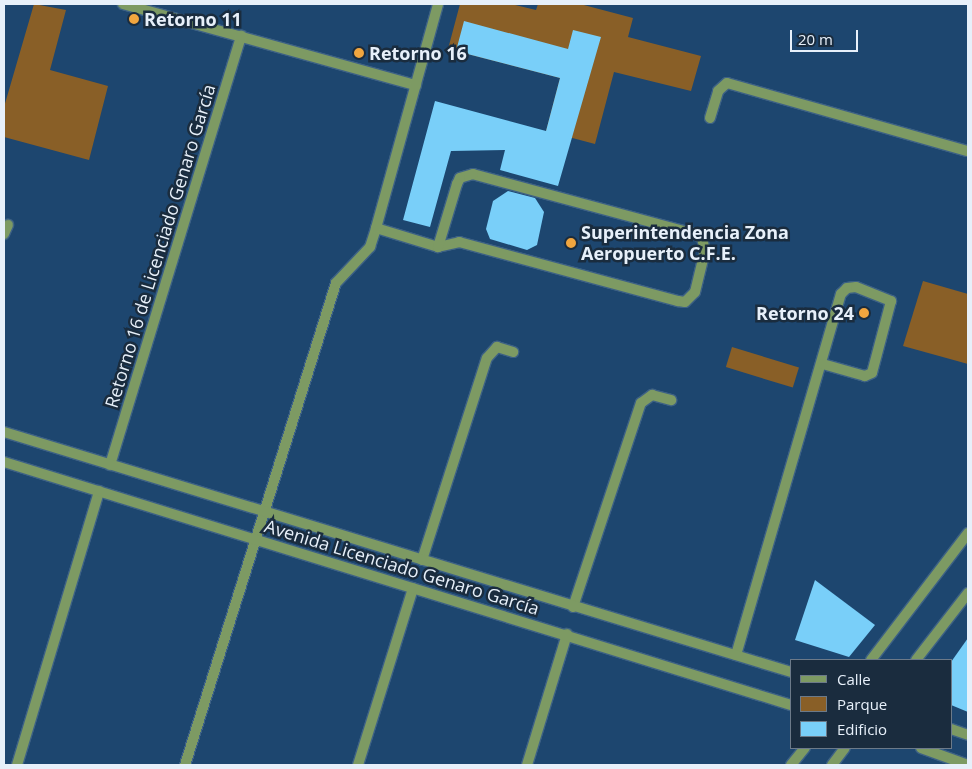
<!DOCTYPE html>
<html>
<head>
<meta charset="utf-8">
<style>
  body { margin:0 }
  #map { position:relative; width:972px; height:769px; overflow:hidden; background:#1d466f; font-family:"Open Sans",sans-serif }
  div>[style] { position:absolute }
  .green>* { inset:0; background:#895f27; transform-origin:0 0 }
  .building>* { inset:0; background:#79cff9 }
  .roads { filter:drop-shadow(1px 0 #3d6185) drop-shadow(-1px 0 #3d6185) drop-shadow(0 1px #3d6185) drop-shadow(0 -1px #3d6185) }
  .service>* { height:10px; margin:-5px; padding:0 5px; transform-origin:5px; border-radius:5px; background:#7d9a63 }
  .minor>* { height:10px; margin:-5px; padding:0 5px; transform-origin:5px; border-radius:5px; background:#7d9a63 }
  .tertiary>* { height:10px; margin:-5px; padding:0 5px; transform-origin:5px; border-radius:5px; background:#7d9a63 }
  .dots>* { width:14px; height:14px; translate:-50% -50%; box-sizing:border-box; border:2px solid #1a2c3e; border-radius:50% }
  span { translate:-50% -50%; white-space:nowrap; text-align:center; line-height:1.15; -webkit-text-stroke:5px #1a2c3e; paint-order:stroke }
  .poi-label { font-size:18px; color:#e7f0fa; font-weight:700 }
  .left { translate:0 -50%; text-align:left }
  .right { translate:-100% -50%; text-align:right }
  .street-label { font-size:18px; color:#e7f0fa }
  .frame { position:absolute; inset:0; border:5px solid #e7f0fa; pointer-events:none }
  .legend { position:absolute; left:790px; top:659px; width:162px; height:90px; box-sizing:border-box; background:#1a2c3e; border:1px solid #6c7a89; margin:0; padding:6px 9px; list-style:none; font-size:15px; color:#e7f0fa }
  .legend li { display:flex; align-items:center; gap:10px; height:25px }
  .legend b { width:25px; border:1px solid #6c7a89 }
  .scale { position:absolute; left:790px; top:30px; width:68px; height:22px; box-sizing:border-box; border:2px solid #e7f0fa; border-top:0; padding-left:6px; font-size:15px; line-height:18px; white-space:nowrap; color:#e7f0fa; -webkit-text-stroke:4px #1a2c3e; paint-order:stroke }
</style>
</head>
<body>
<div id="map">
  <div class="green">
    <div style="clip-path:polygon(34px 4px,66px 10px,50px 70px,108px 86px,89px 160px,4px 137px,4px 107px)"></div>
    <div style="clip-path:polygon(460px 4px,511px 4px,536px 10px,538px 4px,580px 4px,633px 18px,628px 37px,701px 56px,691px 91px,614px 72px,595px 144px,546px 131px,560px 78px,448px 49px)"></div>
    <div style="clip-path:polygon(923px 281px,968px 294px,968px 364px,903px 346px)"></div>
    <div style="left:732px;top:347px;width:70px;height:21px;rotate:17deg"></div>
  </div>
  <div class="building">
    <div style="clip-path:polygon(464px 21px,568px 49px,573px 30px,601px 37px,558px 186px,500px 170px,505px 150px,451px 151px,430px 227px,403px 220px,435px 101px,546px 131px,560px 78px,456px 51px)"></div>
    <div style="clip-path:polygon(508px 191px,535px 198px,544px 212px,537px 245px,527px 250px,490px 239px,486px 229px,493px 201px)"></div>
    <div style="clip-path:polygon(815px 580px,875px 625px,849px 657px,795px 640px)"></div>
    <div style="clip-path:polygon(968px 638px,968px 712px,951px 705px,951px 662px)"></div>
  </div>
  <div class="roads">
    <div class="service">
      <div style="left:376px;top:228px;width:65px;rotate:17deg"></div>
      <div style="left:438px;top:247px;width:22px;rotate:-13deg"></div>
      <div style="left:459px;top:242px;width:227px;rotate:15.1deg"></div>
      <div style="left:678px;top:301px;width:7px;rotate:8deg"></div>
      <div style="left:685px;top:302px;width:14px;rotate:-45deg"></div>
      <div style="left:695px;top:292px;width:42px;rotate:-76.3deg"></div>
      <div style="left:705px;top:251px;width:13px;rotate:-103deg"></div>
      <div style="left:702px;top:238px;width:8px;rotate:-150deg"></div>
      <div style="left:695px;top:234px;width:230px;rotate:-164.9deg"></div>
      <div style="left:473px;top:174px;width:14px;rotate:163deg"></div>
      <div style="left:460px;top:178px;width:7px;rotate:117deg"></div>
      <div style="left:457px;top:184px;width:66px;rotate:106.8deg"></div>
    </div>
    <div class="minor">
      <div style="left:123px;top:4px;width:304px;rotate:15.5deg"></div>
      <div style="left:710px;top:118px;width:28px;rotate:-73deg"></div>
      <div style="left:718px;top:91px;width:12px;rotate:-42deg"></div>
      <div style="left:727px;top:83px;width:250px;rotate:15.8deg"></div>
      <div style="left:4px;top:234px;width:10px;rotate:-66deg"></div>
      <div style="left:110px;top:465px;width:449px;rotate:-73deg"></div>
      <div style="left:422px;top:560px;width:212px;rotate:-72.2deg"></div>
      <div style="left:487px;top:358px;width:15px;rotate:-48deg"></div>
      <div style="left:497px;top:347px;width:17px;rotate:17deg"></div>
      <div style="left:573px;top:607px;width:215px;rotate:-71.6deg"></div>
      <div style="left:641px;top:403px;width:14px;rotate:-36deg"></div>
      <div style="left:652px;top:395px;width:20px;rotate:15deg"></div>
      <div style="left:736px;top:655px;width:376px;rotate:-73.8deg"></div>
      <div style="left:841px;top:294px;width:8px;rotate:-45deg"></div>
      <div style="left:847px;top:288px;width:9px;rotate:-6deg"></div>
      <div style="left:856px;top:287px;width:38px;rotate:22deg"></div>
      <div style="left:891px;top:301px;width:74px;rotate:104.8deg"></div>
      <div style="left:872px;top:373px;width:8px;rotate:157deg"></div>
      <div style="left:865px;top:376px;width:44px;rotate:-164.1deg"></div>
      <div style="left:17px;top:765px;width:286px;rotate:-73.3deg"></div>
      <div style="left:185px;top:765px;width:505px;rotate:-72.61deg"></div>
      <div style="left:336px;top:283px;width:50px;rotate:-46.6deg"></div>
      <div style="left:370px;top:247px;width:20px;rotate:-72deg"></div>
      <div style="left:376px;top:228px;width:232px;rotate:-74.5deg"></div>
      <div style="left:358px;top:765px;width:185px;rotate:-72.7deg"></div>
      <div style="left:527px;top:765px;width:137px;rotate:-73deg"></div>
    </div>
    <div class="tertiary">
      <div style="left:4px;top:432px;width:823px;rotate:16.96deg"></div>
      <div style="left:4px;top:462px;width:824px;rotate:17.16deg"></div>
      <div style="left:871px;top:660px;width:160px;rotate:-52.6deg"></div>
      <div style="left:916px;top:660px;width:85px;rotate:-52.2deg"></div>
      <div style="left:951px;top:729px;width:18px;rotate:19deg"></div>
      <div style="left:921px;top:748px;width:50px;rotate:19.9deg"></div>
      <div style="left:791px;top:765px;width:22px;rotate:-51deg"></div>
      <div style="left:832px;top:765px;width:21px;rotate:-53deg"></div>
    </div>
  </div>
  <div class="dots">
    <div style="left:134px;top:19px;background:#f1a63f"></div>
    <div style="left:359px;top:53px;background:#f1a63f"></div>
    <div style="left:571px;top:243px;background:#f1a63f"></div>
    <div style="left:864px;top:313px;background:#f1a63f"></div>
  </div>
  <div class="poi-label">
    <span class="left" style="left:144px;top:19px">Retorno 11</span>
    <span class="left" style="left:369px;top:53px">Retorno 16</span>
    <span class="left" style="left:581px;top:243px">Superintendencia Zona<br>Aeropuerto C.F.E.</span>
    <span class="right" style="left:854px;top:313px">Retorno 24</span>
  </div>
  <div class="street-label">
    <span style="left:160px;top:246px;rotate:-73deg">Retorno 16 de Licenciado Genaro García</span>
    <span style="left:402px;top:567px;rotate:17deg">Avenida Licenciado Genaro García</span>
  </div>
  <div class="frame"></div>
  <ul class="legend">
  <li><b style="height:6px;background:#7d9a63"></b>Calle</li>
  <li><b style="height:14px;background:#895f27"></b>Parque</li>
  <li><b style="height:14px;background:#79cff9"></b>Edificio</li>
  </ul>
  <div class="scale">20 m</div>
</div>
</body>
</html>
